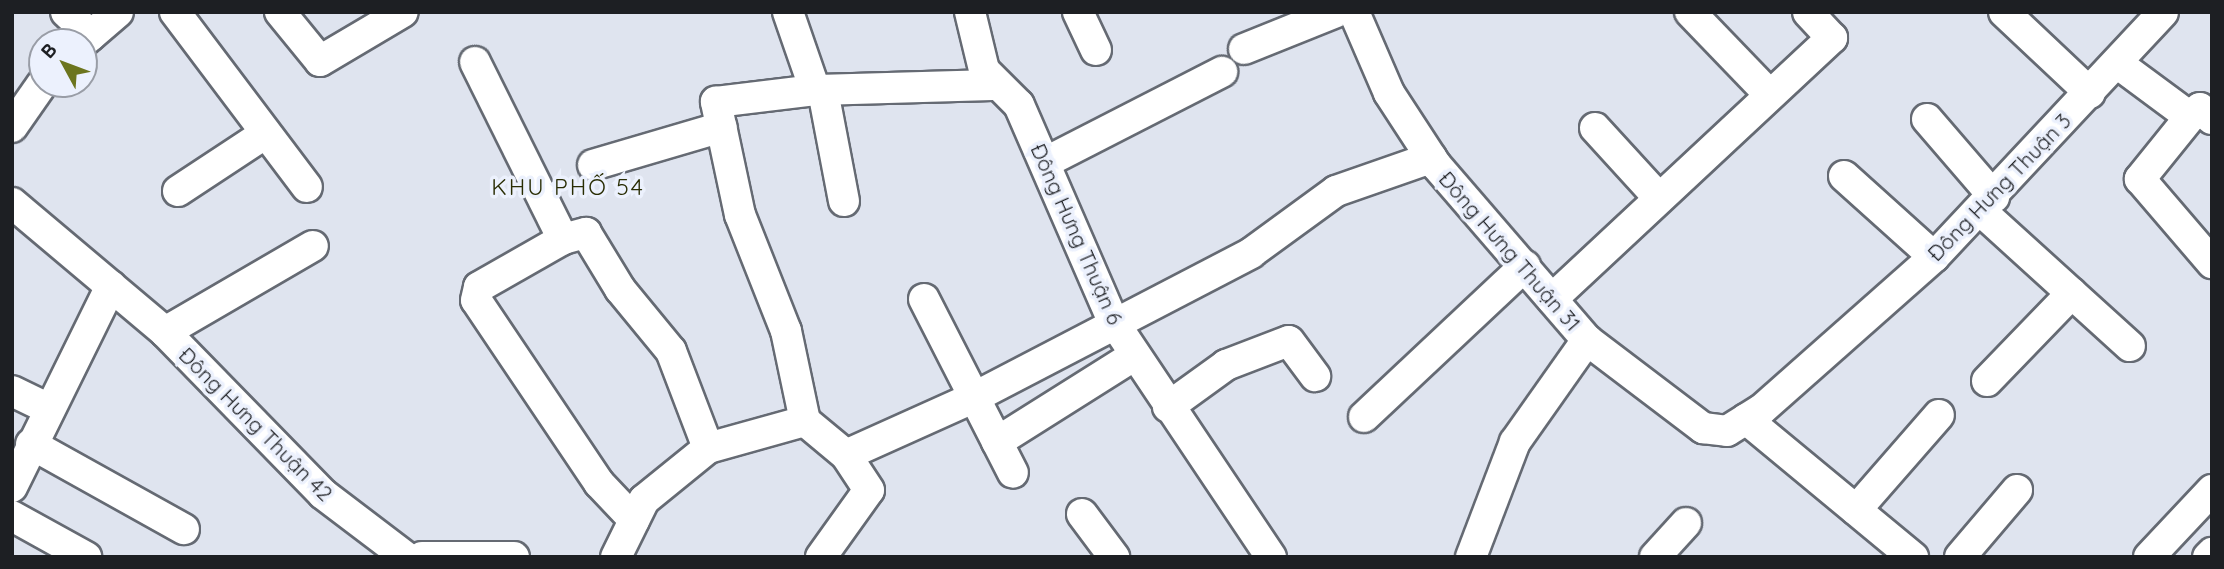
<!DOCTYPE html>
<html>
<head>
<meta charset="utf-8">
<style>
  body { margin:0 }
  #map { position:relative; width:2224px; height:569px; overflow:hidden; background:#dfe4ef; font-family:Quicksand,sans-serif }
  div>[style] { position:absolute }
  .roads { filter:drop-shadow(2px 0 #656a73) drop-shadow(-2px 0 #656a73) drop-shadow(0 2px #656a73) drop-shadow(0 -2px #656a73) }
  .minor>* { height:30px; margin:-15px; padding:0 15px; transform-origin:15px; border-radius:15px; background:#fff }
  span { translate:-50% -50%; white-space:nowrap; text-align:center; line-height:1.15; -webkit-text-stroke:7px #ecf1fd; paint-order:stroke }
  .street-label { font-size:21px; color:#1d1f23 }
  .neighbourhood-label { font-size:23px; color:#292d04; letter-spacing:2px }
  .frame { position:absolute; inset:0; border:14px solid #1d1f23; pointer-events:none }
  .north { position:absolute; left:28px; top:28px; width:70px; height:70px; box-sizing:border-box; background:#ecf1fd; border:2px solid #999da6; border-radius:50%; rotate:311deg; font-size:19px; font-weight:700; line-height:28px; text-align:center; color:#1d1f23 }
  .north::after { content:''; display:block; margin:auto; width:24px; height:32px; background:#6c751e; clip-path:polygon(50% 0,100% 100%,50% 72%,0 100%) }
</style>
</head>
<body>
<div id="map">
  <div class="roads">
    <div class="minor">
      <div style="left:66px;top:12px;width:34px;rotate:43deg"></div>
      <div style="left:175px;top:12px;width:219px;rotate:53deg"></div>
      <div style="left:280px;top:12px;width:63px;rotate:50.8deg"></div>
      <div style="left:320px;top:61px;width:96px;rotate:-30.6deg"></div>
      <div style="left:788px;top:12px;width:83px;rotate:70.9deg"></div>
      <div style="left:970px;top:12px;width:60px;rotate:76.4deg"></div>
      <div style="left:984px;top:70px;width:49px;rotate:45deg"></div>
      <div style="left:1019px;top:105px;width:236px;rotate:66.5deg"></div>
      <div style="left:1113px;top:321px;width:284px;rotate:56.2deg"></div>
      <div style="left:1078px;top:12px;width:42px;rotate:64.7deg"></div>
      <div style="left:1354px;top:12px;width:88px;rotate:66.6deg"></div>
      <div style="left:1389px;top:93px;width:86px;rotate:56.9deg"></div>
      <div style="left:1436px;top:165px;width:231px;rotate:49.2deg"></div>
      <div style="left:1587px;top:340px;width:146px;rotate:37.2deg"></div>
      <div style="left:1703px;top:428px;width:24px;rotate:7deg"></div>
      <div style="left:1727px;top:431px;width:40px;rotate:-32deg"></div>
      <div style="left:1761px;top:410px;width:231px;rotate:-41.5deg"></div>
      <div style="left:1934px;top:257px;width:335px;rotate:-46.9deg"></div>
      <div style="left:1690px;top:12px;width:114px;rotate:46.1deg"></div>
      <div style="left:2004px;top:12px;width:118px;rotate:43.3deg"></div>
      <div style="left:83px;top:42px;width:46px;rotate:-40.6deg"></div>
      <div style="left:1244px;top:49px;width:99px;rotate:-21.9deg"></div>
      <div style="left:475px;top:62px;width:198px;rotate:63.6deg"></div>
      <div style="left:2117px;top:63px;width:91px;rotate:36.5deg"></div>
      <div style="left:2190px;top:117px;width:13px;rotate:-42deg"></div>
      <div style="left:2200px;top:108px;width:16px;rotate:43deg"></div>
      <div style="left:823px;top:91px;width:112px;rotate:79.2deg"></div>
      <div style="left:2190px;top:117px;width:80px;rotate:128.9deg"></div>
      <div style="left:2140px;top:179px;width:111px;rotate:49.4deg"></div>
      <div style="left:1927px;top:119px;width:103px;rotate:49.3deg"></div>
      <div style="left:12px;top:127px;width:52px;rotate:-55.1deg"></div>
      <div style="left:1595px;top:128px;width:95px;rotate:47.6deg"></div>
      <div style="left:1046px;top:162px;width:198px;rotate:-27.1deg"></div>
      <div style="left:593px;top:165px;width:134px;rotate:-16.4deg"></div>
      <div style="left:1844px;top:176px;width:121px;rotate:42deg"></div>
      <div style="left:178px;top:191px;width:105px;rotate:-33.4deg"></div>
      <div style="left:12px;top:203px;width:200px;rotate:40.1deg"></div>
      <div style="left:165px;top:332px;width:226px;rotate:45.7deg"></div>
      <div style="left:323px;top:494px;width:104px;rotate:37.2deg"></div>
      <div style="left:1981px;top:211px;width:201px;rotate:42.2deg"></div>
      <div style="left:924px;top:299px;width:195px;rotate:62.9deg"></div>
      <div style="left:1552px;top:299px;width:383px;rotate:-43deg"></div>
      <div style="left:1832px;top:38px;width:35px;rotate:-133deg"></div>
      <div style="left:165px;top:332px;width:171px;rotate:-30.2deg"></div>
      <div style="left:1987px;top:381px;width:122px;rotate:-46deg"></div>
      <div style="left:12px;top:391px;width:39px;rotate:26deg"></div>
      <div style="left:1168px;top:407px;width:72px;rotate:-35.9deg"></div>
      <div style="left:1226px;top:365px;width:67px;rotate:-20.9deg"></div>
      <div style="left:1289px;top:341px;width:44px;rotate:53.4deg"></div>
      <div style="left:1364px;top:417px;width:221px;rotate:-43.2deg"></div>
      <div style="left:1746px;top:419px;width:217px;rotate:39.6deg"></div>
      <div style="left:805px;top:421px;width:92px;rotate:-101.9deg"></div>
      <div style="left:786px;top:331px;width:125px;rotate:-111.6deg"></div>
      <div style="left:740px;top:215px;width:116px;rotate:-102deg"></div>
      <div style="left:716px;top:102px;width:100px;rotate:-6.9deg"></div>
      <div style="left:815px;top:90px;width:180px;rotate:-1.6deg"></div>
      <div style="left:997px;top:442px;width:163px;rotate:-32.2deg"></div>
      <div style="left:31px;top:444px;width:175px;rotate:29.1deg"></div>
      <div style="left:12px;top:487px;width:224px;rotate:-63.8deg"></div>
      <div style="left:1856px;top:510px;width:126px;rotate:-48.9deg"></div>
      <div style="left:1082px;top:514px;width:54px;rotate:53.3deg"></div>
      <div style="left:12px;top:516px;width:85px;rotate:29deg"></div>
      <div style="left:634px;top:520px;width:51px;rotate:-133.4deg"></div>
      <div style="left:599px;top:483px;width:220px;rotate:-123.9deg"></div>
      <div style="left:476px;top:300px;width:13px;rotate:-77deg"></div>
      <div style="left:479px;top:287px;width:97px;rotate:-29.7deg"></div>
      <div style="left:563px;top:239px;width:24px;rotate:-15deg"></div>
      <div style="left:586px;top:233px;width:66px;rotate:58.7deg"></div>
      <div style="left:620px;top:289px;width:80px;rotate:50.6deg"></div>
      <div style="left:671px;top:351px;width:104px;rotate:69.1deg"></div>
      <div style="left:422px;top:557px;width:92px"></div>
      <div style="left:616px;top:557px;width:64px;rotate:-63.8deg"></div>
      <div style="left:644px;top:500px;width:82px;rotate:-39.1deg"></div>
      <div style="left:708px;top:448px;width:101px;rotate:-15.6deg"></div>
      <div style="left:805px;top:421px;width:53px;rotate:39.7deg"></div>
      <div style="left:846px;top:455px;width:139px;rotate:-24.2deg"></div>
      <div style="left:973px;top:398px;width:314px;rotate:-27.5deg"></div>
      <div style="left:1251px;top:253px;width:105px;rotate:-36.1deg"></div>
      <div style="left:1336px;top:191px;width:101px;rotate:-19.2deg"></div>
      <div style="left:821px;top:557px;width:82px;rotate:-54.4deg"></div>
      <div style="left:869px;top:490px;width:42px;rotate:-123.3deg"></div>
      <div style="left:1471px;top:557px;width:123px;rotate:-69.1deg"></div>
      <div style="left:1515px;top:442px;width:125px;rotate:-54.8deg"></div>
      <div style="left:1655px;top:557px;width:46px;rotate:-47.6deg"></div>
      <div style="left:1960px;top:557px;width:88px;rotate:-49.6deg"></div>
      <div style="left:2149px;top:557px;width:92px;rotate:-46.8deg"></div>
      <div style="left:2208px;top:557px;width:6px;rotate:-45deg"></div>
    </div>
  </div>
  <div class="street-label">
    <span style="left:1999px;top:187px;rotate:-46deg">Đông Hưng Thuận 3</span>
    <span style="left:1077px;top:234px;rotate:66deg">Đông Hưng Thuận 6</span>
    <span style="left:1510px;top:251px;rotate:49deg">Đông Hưng Thuận 31</span>
    <span style="left:256px;top:424px;rotate:45deg">Đông Hưng Thuận 42</span>
  </div>
  <div class="neighbourhood-label">
    <span style="left:568px;top:187px">KHU PHỐ 54</span>
  </div>
  <div class="frame"></div>
  <div class="north">B</div>
</div>
</body>
</html>
